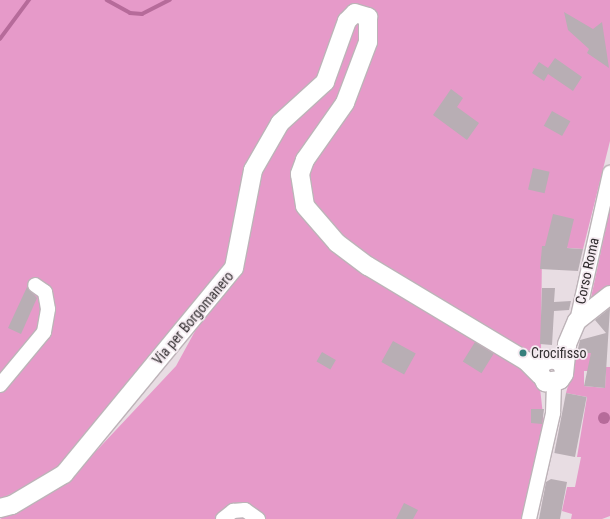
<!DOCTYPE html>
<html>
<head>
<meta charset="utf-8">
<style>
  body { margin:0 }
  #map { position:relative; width:610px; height:519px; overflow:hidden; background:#e8dde3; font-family:"Roboto Condensed",sans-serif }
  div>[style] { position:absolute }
  .green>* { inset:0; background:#e69ac9 }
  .water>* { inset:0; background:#b66b9a }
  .round { border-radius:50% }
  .stream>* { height:3.5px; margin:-1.75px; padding:0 1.75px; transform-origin:1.75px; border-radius:1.75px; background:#b66b9a }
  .building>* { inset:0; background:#b8aeb4; transform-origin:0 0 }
  .roads { filter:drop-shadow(1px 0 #bdb3b8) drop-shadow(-1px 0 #bdb3b8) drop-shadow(0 1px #bdb3b8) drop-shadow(0 -1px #bdb3b8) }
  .minor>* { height:14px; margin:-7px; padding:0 7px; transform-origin:7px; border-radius:7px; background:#fff }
  .major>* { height:18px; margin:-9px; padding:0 9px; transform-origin:9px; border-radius:9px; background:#fff }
  .dots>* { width:11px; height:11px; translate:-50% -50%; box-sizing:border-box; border:2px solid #f5ebf1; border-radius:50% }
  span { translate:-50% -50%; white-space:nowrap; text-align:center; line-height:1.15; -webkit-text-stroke:3.5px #f5ebf1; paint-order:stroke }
  .street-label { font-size:14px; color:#312d2f }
  .poi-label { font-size:14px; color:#312d2f }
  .left { translate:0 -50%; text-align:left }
</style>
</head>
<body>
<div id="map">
  <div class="green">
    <div style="clip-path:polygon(0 0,610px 0,610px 141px,583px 249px,542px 246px,541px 352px,522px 350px,348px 260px,527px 373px,540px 388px,544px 424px,521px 519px,0 519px,69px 480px,176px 366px,206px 311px,63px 469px,0 499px)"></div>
    <div style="clip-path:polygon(610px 209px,610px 289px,589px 307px)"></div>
    <div style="clip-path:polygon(577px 353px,591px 353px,590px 371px,584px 371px,584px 386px,605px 388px,606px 367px,610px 367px,610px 516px,602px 519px,571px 519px,572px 514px,562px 511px,567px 487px,575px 487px,581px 457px,577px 457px,587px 397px,566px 393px)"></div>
  </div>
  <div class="water">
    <div class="round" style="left:598px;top:412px;width:12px;height:12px"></div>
  </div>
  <div class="stream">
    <div style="left:107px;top:0;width:26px;rotate:29deg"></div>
    <div style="left:130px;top:13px;width:12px;rotate:5deg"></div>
    <div style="left:142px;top:14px;width:31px;rotate:-27deg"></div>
    <div style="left:0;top:39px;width:49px;rotate:-53.4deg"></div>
  </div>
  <div class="building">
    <div style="clip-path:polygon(564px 12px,593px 29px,602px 22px,609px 68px,587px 53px,589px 49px,568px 30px)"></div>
    <div style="clip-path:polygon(555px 58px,582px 77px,573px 91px,548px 74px,544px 81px,532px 73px,539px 62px,548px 68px)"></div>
    <div style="clip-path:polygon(451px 89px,463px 98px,457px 107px,479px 123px,467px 140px,433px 115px)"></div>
    <div style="left:552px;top:111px;width:21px;height:17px;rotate:29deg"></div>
    <div style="left:533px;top:168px;width:17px;height:22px;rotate:13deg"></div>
    <div style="clip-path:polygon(553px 214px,574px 219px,567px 248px,583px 249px,578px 271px,540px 269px,542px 246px,545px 246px)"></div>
    <div style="clip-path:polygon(27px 287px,37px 298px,21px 334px,8px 328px)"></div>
    <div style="clip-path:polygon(542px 288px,555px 288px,554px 302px,571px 301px,569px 310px,554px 311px,552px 345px,540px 344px)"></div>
    <div style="clip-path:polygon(610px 308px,605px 388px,584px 386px,591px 353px,577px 353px,580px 340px,606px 333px,595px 320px)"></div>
    <div style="left:393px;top:341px;width:26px;height:24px;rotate:29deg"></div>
    <div style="left:475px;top:342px;width:22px;height:23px;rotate:32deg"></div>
    <div style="left:322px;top:352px;width:16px;height:11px;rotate:30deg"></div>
    <div style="left:566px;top:393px;width:21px;height:61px;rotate:11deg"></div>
    <div style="clip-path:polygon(531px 409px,544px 409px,542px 424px,531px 423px)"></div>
    <div style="clip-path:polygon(551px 479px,567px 482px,560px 519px,539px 519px,546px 482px)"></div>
    <div style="clip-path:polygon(404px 503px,418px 510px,413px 519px,396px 519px)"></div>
  </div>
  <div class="roads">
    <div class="minor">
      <div style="left:577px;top:321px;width:152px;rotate:-77.4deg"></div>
      <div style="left:0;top:385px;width:69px;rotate:-50.3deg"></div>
      <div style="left:44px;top:332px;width:23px;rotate:-80deg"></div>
      <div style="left:48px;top:309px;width:17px;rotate:-100deg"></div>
      <div style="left:45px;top:292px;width:12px;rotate:-145deg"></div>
      <div style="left:223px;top:519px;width:13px;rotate:-39deg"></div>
      <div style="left:233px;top:511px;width:12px;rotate:-5deg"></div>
      <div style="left:245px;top:510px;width:16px;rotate:35deg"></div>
      <div style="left:529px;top:519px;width:109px;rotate:-77.2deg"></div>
      <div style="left:553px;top:413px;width:30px;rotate:-88deg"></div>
    </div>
    <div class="major">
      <div style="left:564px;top:370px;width:9px;rotate:-111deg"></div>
      <div style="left:561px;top:362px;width:10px;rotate:-163deg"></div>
      <div style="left:551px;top:359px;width:10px;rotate:156deg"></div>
      <div style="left:542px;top:363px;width:9px;rotate:111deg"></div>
      <div style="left:539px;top:371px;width:13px;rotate:61deg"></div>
      <div style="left:545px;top:382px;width:15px;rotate:-8deg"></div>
      <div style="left:560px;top:380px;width:7px;rotate:-56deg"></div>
      <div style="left:564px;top:374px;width:30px;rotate:-84deg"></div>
      <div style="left:567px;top:344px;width:25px;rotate:-67deg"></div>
      <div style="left:577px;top:321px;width:42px;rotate:-38.2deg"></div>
      <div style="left:0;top:508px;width:12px;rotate:-14deg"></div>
      <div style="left:12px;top:505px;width:61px;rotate:-30.8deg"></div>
      <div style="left:64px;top:474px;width:267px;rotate:-50.5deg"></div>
      <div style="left:234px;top:268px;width:100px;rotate:-79deg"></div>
      <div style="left:253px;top:170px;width:54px;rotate:-60.1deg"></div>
      <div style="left:280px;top:123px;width:61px;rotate:-42.3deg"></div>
      <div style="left:325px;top:82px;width:65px;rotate:-70.2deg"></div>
      <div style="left:347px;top:21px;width:11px;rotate:-45deg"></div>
      <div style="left:355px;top:13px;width:14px;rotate:17deg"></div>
      <div style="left:368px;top:17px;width:25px;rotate:90deg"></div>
      <div style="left:368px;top:42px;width:65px;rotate:110.7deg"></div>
      <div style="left:345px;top:103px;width:70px;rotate:125.1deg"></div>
      <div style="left:305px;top:160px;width:15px;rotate:110deg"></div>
      <div style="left:300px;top:174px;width:32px;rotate:81deg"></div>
      <div style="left:305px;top:206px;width:49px;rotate:49.1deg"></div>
      <div style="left:337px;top:243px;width:39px;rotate:37deg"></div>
      <div style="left:368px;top:266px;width:184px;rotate:31deg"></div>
      <div style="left:526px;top:361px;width:20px;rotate:45deg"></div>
    </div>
  </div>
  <div class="dots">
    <div style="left:523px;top:353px;background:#37807d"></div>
  </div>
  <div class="street-label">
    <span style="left:587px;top:271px;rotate:-78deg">Corso Roma</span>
    <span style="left:193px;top:318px;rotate:-50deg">Via per Borgomanero</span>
  </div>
  <div class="poi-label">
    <span class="left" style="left:531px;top:353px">Crocifisso</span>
  </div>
</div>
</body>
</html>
